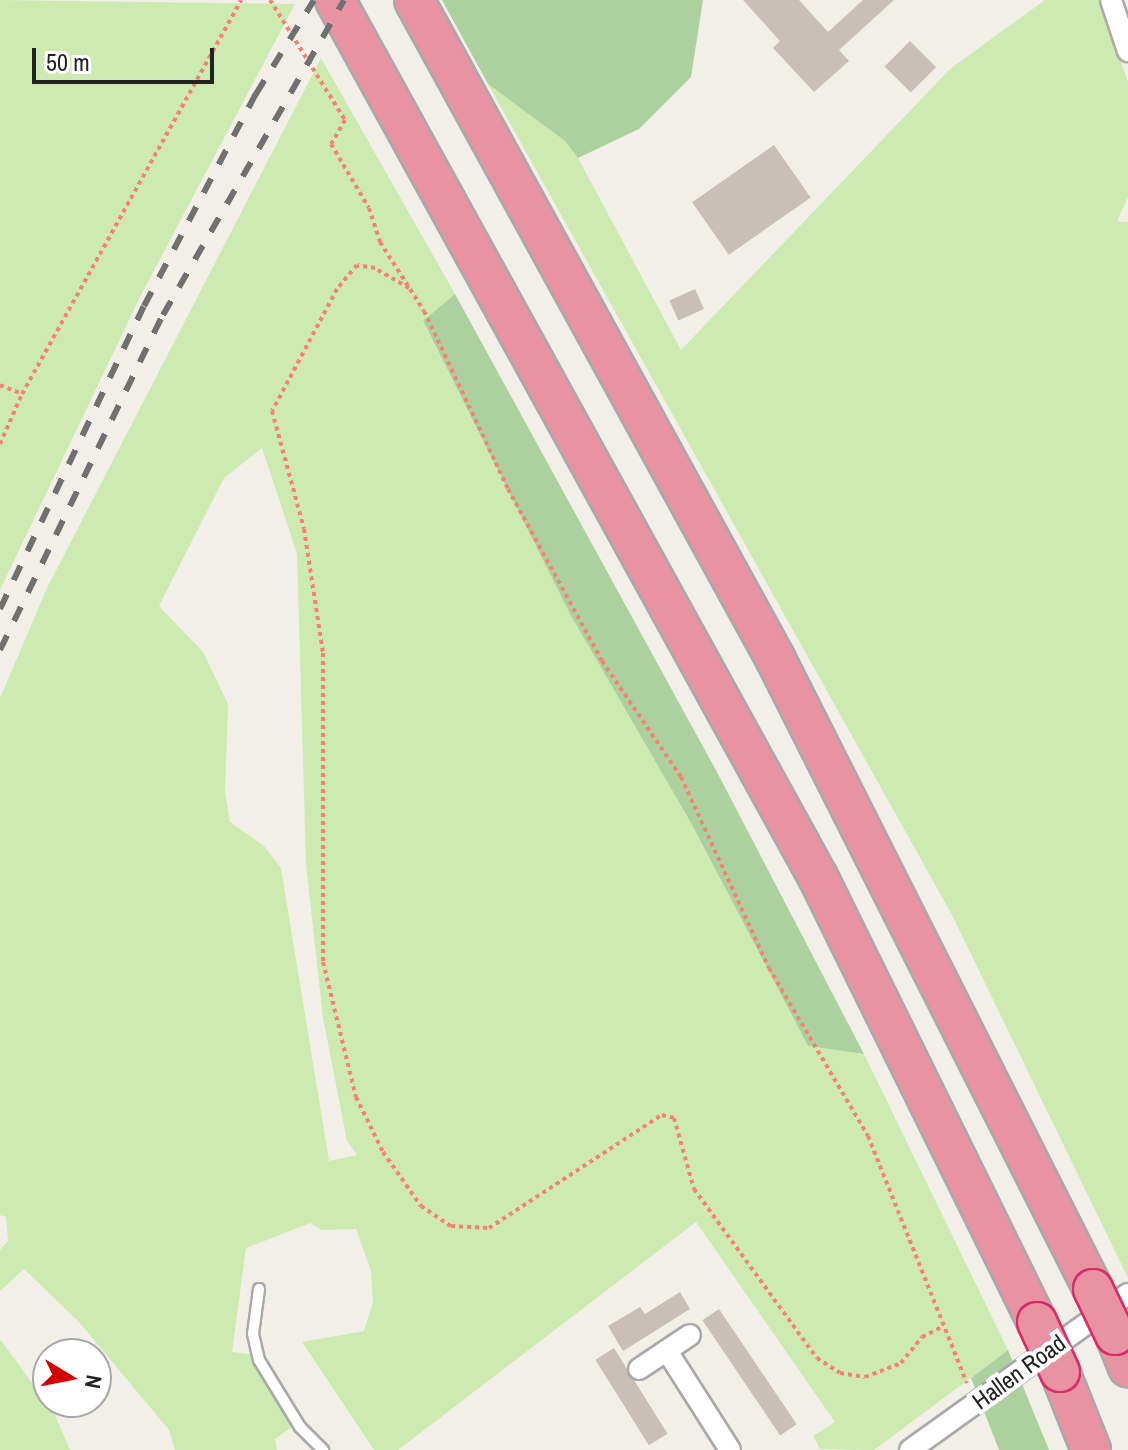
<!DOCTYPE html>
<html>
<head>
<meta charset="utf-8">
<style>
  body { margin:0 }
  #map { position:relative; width:1128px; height:1450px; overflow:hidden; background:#f2efe9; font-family:"Archivo Narrow",sans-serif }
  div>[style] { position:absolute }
  .grass>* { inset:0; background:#cdebb0 }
  .forest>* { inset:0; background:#add19e }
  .building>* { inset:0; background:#c7bfb8; transform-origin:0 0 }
  .path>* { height:4px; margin-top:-2px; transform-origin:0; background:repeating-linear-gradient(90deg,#fa8072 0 4px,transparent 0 8px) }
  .roads { filter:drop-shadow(2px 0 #a9a9a9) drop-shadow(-2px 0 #a9a9a9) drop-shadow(0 2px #a9a9a9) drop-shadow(0 -2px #a9a9a9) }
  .service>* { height:10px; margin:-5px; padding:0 5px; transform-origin:5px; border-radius:5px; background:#fff }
  .minor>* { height:20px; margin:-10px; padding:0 10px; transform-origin:10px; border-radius:10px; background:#fff }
  .motorway>* { height:38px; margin:-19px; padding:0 19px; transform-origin:19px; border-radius:19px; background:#e892a2 }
  .rail>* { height:6px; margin-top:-3px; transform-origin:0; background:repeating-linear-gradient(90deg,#707070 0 16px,transparent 0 32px) }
  .bridges { filter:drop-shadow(2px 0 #dc2a67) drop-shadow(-2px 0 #dc2a67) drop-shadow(0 2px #dc2a67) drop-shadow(0 -2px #dc2a67) }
  .motorway-bridge>* { height:38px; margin:-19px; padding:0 19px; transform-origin:19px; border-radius:19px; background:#e892a2 }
  span { translate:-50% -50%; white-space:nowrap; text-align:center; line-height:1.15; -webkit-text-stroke:8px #fff; paint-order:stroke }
  .street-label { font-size:24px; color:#222 }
  .north { position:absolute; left:32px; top:1338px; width:80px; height:80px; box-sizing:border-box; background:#fff; border:2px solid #a7a7a7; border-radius:50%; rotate:100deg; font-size:22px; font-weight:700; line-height:32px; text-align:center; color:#222 }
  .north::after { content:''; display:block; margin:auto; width:28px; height:36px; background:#d40000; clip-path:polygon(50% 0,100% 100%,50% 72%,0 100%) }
  .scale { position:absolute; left:32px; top:48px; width:182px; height:36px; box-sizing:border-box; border:4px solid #222; border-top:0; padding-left:10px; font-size:24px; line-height:28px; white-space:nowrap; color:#222; -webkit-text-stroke:6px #fff; paint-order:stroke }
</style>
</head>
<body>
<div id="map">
  <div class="grass">
    <div style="clip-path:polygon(0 0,295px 4px,141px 295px,0 590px)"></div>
    <div style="clip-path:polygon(1045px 0,1099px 0,1128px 82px,1128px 197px,1117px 221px,1128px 222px,1128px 1278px,952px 915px,488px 84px,565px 141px,578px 158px,681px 350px,950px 69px)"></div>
    <div style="clip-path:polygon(evenodd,321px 58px,455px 294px,423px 322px,570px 614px,691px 823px,808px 1046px,864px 1054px,1008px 1350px,874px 1450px,820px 1449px,813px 1436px,835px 1422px,696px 1222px,398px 1450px,374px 1450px,302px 1342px,364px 1331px,373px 1302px,371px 1271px,356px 1229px,322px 1230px,310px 1223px,246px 1248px,232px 1352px,250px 1354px,292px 1427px,275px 1439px,277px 1450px,175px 1450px,169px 1430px,79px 1322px,24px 1269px,0 1291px,0 1250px,8px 1241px,6px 1217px,0 1215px,0 698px,47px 588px,321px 58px,262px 448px,297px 554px,306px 864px,323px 1018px,347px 1141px,357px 1155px,329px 1161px,281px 868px,264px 846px,230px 822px,225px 792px,228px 704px,203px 652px,159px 606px,224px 478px,262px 448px)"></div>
    <div style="clip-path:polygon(0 1339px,54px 1413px,70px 1450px,0 1450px)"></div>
  </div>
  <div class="forest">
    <div style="clip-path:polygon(442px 0,703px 0,691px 77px,639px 129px,578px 158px,565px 141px,488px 84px)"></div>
    <div style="clip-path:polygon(455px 294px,718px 774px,864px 1054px,808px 1046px,691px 823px,570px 614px,423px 321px)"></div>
    <div style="clip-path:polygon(1008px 1350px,1049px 1450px,999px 1450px,971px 1378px)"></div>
  </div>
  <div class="building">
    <div style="clip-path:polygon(743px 0,799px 0,828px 32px,863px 0,894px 0,839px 50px,849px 61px,814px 92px,773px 48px,780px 41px)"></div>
    <div style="left:910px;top:41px;width:37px;height:36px;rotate:45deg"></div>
    <div style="left:774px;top:145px;width:64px;height:100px;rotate:55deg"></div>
    <div style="left:695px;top:289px;width:22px;height:28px;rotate:66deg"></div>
    <div style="clip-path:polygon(680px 1292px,690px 1309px,623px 1351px,608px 1326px,640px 1307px,645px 1314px)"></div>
    <div style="left:719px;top:1309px;width:139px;height:20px;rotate:56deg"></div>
    <div style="left:614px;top:1348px;width:101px;height:22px;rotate:58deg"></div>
  </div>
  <div class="path">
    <div style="left:270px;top:0;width:142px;rotate:58deg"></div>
    <div style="left:345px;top:120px;width:28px;rotate:120deg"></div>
    <div style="left:331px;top:144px;width:74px;rotate:59.3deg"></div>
    <div style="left:369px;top:208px;width:36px;rotate:72deg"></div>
    <div style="left:380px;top:242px;width:82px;rotate:57.5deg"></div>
    <div style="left:424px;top:311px;width:197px;rotate:64.7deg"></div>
    <div style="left:508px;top:489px;width:196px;rotate:61.3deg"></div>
    <div style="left:602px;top:661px;width:140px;rotate:55.7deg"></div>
    <div style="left:681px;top:777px;width:210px;rotate:65.3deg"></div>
    <div style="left:769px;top:968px;width:195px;rotate:59.5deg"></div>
    <div style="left:868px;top:1136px;width:266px;rotate:68.2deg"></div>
    <div style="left:409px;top:288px;width:39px;rotate:-150deg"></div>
    <div style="left:375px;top:268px;width:18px;rotate:-171deg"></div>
    <div style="left:357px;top:265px;width:31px;rotate:130deg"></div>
    <div style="left:337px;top:289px;width:138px;rotate:118deg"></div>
    <div style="left:272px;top:411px;width:122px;rotate:74.8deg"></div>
    <div style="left:304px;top:529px;width:125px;rotate:81.3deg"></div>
    <div style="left:323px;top:653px;width:309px;rotate:90deg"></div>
    <div style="left:323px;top:962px;width:139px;rotate:76.3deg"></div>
    <div style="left:356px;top:1097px;width:61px;rotate:63.9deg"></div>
    <div style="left:383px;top:1152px;width:66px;rotate:54.9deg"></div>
    <div style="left:421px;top:1206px;width:36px;rotate:34deg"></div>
    <div style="left:451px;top:1226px;width:38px;rotate:3deg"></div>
    <div style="left:489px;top:1228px;width:207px;rotate:-33.2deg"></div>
    <div style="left:662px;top:1115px;width:12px;rotate:14deg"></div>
    <div style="left:674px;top:1118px;width:74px;rotate:74.3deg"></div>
    <div style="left:694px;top:1189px;width:209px;rotate:54deg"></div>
    <div style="left:817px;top:1358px;width:27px;rotate:33deg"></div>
    <div style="left:840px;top:1373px;width:25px;rotate:9deg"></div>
    <div style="left:865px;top:1377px;width:39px;rotate:-21deg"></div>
    <div style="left:901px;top:1363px;width:33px;rotate:-51deg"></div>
    <div style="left:922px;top:1337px;width:22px;rotate:-27deg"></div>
    <div style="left:0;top:385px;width:24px;rotate:22deg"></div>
    <div style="left:22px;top:394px;width:451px;rotate:-60.9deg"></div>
    <div style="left:0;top:444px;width:55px;rotate:-66.3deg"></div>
  </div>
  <div class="roads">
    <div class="service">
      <div style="left:259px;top:1289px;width:45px;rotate:97.6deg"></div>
      <div style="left:253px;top:1334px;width:27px;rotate:77deg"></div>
      <div style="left:259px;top:1360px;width:79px;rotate:58.5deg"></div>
      <div style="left:300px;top:1427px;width:33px;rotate:45deg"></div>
    </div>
    <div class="minor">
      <div style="left:1111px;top:0;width:54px;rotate:71.6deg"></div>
      <div style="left:667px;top:1351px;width:117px;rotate:57.5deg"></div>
      <div style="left:639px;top:1369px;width:61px;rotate:-33.7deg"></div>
      <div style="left:910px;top:1450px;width:268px;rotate:-35.6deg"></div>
    </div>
    <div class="motorway">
      <div style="left:335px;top:0;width:1001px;rotate:61.16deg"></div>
      <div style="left:818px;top:877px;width:496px;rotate:63.8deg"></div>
      <div style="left:414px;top:0;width:751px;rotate:61.25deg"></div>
      <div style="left:775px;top:658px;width:707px;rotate:63.25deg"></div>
      <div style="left:1115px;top:1335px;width:35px;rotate:68deg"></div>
      <div style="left:1060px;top:1372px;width:84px;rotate:68.3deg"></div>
    </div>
  </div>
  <div class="rail">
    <div style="left:0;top:609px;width:335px;rotate:-64.6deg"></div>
    <div style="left:144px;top:306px;width:240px;rotate:-62.2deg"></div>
    <div style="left:256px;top:94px;width:110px;rotate:-58.3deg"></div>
    <div style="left:0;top:650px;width:373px;rotate:-64.1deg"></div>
    <div style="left:163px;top:315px;width:363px;rotate:-60.1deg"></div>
  </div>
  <div class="bridges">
    <div class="motorway-bridge">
      <div style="left:1093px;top:1289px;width:51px;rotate:64.4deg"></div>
      <div style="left:1037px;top:1322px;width:55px;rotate:65.3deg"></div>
    </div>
  </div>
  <div class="street-label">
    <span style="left:1019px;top:1372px;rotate:-36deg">Hallen Road</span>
  </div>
  <div class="north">N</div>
  <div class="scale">50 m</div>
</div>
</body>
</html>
